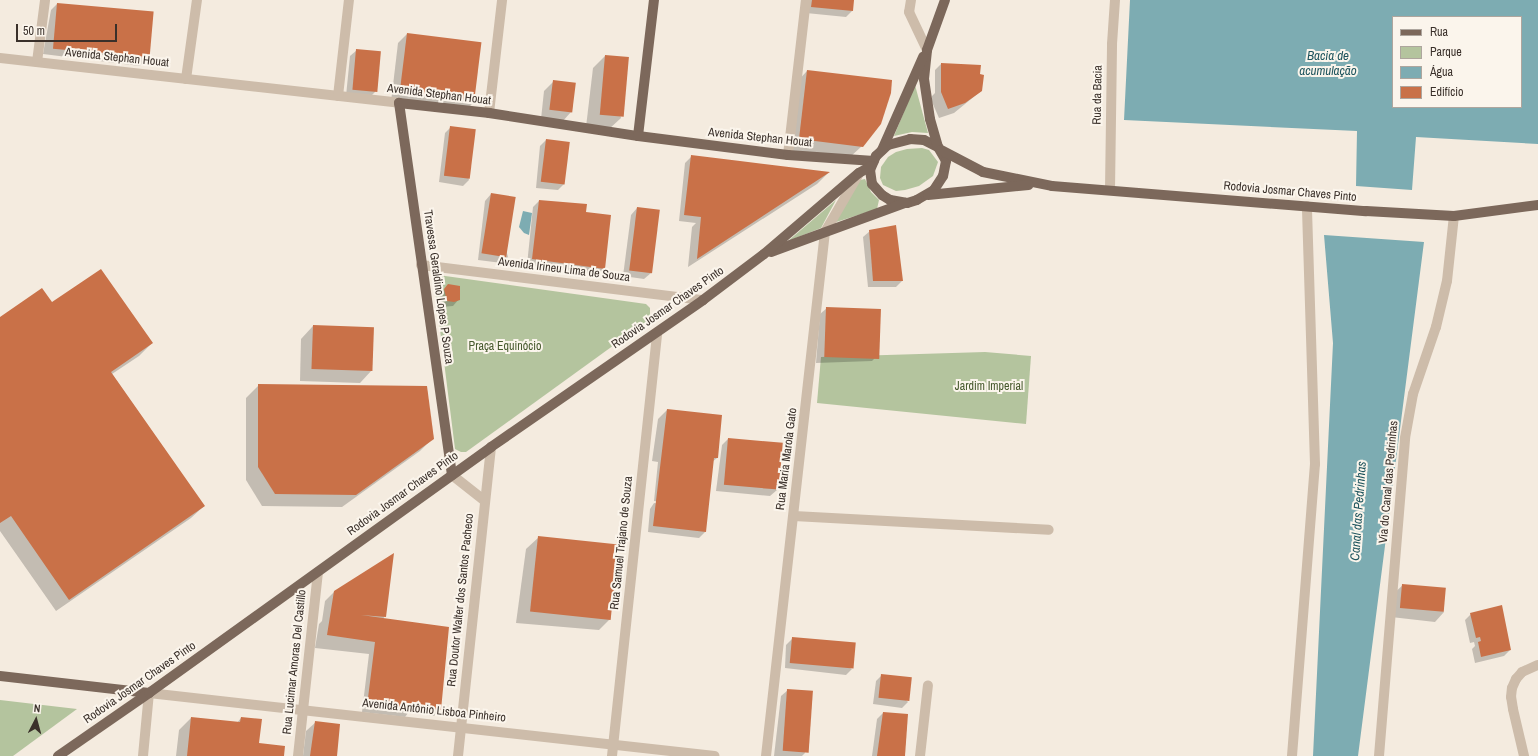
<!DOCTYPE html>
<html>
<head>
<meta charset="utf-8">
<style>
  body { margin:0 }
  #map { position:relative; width:1538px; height:756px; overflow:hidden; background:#f4ebdf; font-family:"Archivo Narrow",sans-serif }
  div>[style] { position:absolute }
  .green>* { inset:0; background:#b4c49e }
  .water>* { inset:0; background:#7dacb2 }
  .shadow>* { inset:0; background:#0003 }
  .building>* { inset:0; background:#c97148; transform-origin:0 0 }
  .minor>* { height:10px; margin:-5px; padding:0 5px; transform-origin:5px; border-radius:5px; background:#cdbcaa }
  .major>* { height:10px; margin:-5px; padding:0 5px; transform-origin:5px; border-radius:5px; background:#7c685b }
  span { translate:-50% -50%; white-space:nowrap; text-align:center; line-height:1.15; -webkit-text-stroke:4px #fbf5ec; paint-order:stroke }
  .street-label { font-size:12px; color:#3a302a }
  .park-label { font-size:12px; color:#46592d }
  .water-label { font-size:13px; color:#1e545d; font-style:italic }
  .legend { position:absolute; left:1392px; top:16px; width:130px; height:92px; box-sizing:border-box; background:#fbf5ec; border:1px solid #aea69e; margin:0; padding:5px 7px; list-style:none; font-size:12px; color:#3a302a }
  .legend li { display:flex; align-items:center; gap:8px; height:20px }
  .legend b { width:20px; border:1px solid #aea69e }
  .north { position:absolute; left:16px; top:700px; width:40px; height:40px; -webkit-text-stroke:3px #fbf5ec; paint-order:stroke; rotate:6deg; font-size:11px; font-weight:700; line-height:16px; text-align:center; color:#3a302a }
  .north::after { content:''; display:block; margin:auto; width:14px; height:18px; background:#3a302a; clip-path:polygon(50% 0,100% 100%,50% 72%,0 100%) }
  .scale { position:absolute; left:16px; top:24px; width:101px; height:18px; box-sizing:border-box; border:2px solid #3a302a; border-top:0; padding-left:5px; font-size:12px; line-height:14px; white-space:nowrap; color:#3a302a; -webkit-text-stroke:3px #fbf5ec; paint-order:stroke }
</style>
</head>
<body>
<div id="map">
  <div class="green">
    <div style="clip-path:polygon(915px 85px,928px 133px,912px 132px,894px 136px)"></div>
    <div style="clip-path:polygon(922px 148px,929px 150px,938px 162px,933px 176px,919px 186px,905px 190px,896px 191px,883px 185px,880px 178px,881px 167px,888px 157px,896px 152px,907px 149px)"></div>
    <div style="clip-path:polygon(865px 179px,871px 192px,879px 200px,877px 209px,833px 223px,860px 180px)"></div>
    <div style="clip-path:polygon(836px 200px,821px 228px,788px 241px)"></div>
    <div style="clip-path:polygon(438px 275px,646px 304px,650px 308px,650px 319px,466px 452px,461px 452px,455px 449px,434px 282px,435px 277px)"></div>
    <div style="clip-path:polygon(985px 352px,1031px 356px,1026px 424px,817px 403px,821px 357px)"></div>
    <div style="clip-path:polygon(0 700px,77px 709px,13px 756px,0 756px)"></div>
  </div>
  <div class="water">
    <div style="clip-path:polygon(evenodd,1130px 0,1538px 0,1538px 144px,1416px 137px,1412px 190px,1356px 186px,1357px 131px,1124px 120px,1130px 0,1393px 17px,1521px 17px,1521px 107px,1393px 107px,1393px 17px)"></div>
    <div style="clip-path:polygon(523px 211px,532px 213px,529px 235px,524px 233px,519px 227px)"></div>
    <div style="clip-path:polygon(1324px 235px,1424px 242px,1358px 756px,1313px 756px,1333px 343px)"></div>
  </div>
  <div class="shadow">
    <div style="clip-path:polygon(807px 0,853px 0,852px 11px,846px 17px,806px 13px)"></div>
    <div style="clip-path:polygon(57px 4px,146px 60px,140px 66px,43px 54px,51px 10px)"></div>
    <div style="clip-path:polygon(407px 34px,479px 43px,474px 102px,465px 111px,391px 102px,398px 43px)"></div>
    <div style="clip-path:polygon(357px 50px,379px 52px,375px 92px,369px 98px,346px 96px,350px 56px)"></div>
    <div style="clip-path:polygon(605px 56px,621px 118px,608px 130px,586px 127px,593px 68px)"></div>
    <div style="clip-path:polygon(941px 64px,979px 75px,981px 91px,954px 113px,939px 118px,932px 102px,932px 96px,935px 93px,935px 70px)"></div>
    <div style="clip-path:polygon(807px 71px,862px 146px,849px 158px,788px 151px,795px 84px)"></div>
    <div style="clip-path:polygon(554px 81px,571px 112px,562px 122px,541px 119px,544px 91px)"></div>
    <div style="clip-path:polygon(451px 127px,469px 180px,463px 186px,439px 182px,445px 133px)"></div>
    <div style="clip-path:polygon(546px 140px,564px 184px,558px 190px,536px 188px,540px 146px)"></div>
    <div style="clip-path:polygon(692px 156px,828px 173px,817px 184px,688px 267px,692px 227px,696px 223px,679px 221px,685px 163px)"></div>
    <div style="clip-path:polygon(491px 194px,508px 257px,502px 263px,478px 260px,485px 201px)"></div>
    <div style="clip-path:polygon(539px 201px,585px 213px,604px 269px,598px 275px,527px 265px,533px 207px)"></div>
    <div style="clip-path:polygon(637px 208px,651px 273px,644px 279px,623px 276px,631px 215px)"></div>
    <div style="clip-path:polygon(870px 231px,902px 281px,896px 287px,868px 287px,863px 237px)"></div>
    <div style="clip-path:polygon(449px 285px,459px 299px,453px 306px,441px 307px,438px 296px)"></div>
    <div style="clip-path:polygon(52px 304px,152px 343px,139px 356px,112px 374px,204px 506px,191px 518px,56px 611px,0 531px,0 318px)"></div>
    <div style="clip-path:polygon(827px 308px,878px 355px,872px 361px,816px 363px,820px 314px)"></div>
    <div style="clip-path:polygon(313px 326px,372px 370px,360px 383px,300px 381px,301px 339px)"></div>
    <div style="clip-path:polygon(259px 385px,433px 438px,420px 451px,342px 507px,262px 506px,246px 480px,246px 398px)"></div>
    <div style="clip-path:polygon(667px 410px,717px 458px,712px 462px,705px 532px,699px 538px,648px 532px,650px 509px,654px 503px,707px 509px,707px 507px,654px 501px,658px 462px,652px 461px,658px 419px)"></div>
    <div style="clip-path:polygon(728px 439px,777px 490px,770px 496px,716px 491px,722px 445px)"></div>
    <div style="clip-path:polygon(539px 537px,611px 618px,599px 630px,516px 623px,526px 549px)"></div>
    <div style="clip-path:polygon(1403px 585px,1444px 612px,1435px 622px,1391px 617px,1393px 594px)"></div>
    <div style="clip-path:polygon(334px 592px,385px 616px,383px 619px,440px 710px,434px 716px,408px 713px,405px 717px,362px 712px,369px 654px,315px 648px,319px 624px,322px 621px,325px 601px)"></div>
    <div style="clip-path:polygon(1471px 614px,1510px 650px,1504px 656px,1475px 663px,1472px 649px,1475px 646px,1474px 642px,1470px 643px,1465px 620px)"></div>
    <div style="clip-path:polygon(792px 639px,852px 669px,846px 675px,785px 668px,786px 645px)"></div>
    <div style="clip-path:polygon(882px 675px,908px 702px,902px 708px,873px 704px,876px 681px)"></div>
    <div style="clip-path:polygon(788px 690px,805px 753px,802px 756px,774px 756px,781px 696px)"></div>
    <div style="clip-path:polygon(883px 713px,904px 756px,872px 756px,877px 719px)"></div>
    <div style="clip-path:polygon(191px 718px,237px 723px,241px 718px,258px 746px,283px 756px,176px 756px,179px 730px)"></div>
    <div style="clip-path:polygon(316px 722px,336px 756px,303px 756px,306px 731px)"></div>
  </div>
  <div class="building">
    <div style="clip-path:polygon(812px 0,854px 0,853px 11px,811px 7px)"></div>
    <div style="left:57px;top:3px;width:97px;height:46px;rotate:5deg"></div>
    <div style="left:407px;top:33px;width:75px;height:59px;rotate:7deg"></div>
    <div style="left:356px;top:49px;width:25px;height:41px;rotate:5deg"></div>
    <div style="left:605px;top:55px;width:24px;height:60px;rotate:5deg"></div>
    <div style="clip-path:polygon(941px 63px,981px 65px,980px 74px,984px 75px,982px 91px,965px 103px,948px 109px,941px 92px)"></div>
    <div style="clip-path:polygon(807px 70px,892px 80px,891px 93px,881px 124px,863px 147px,799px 139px)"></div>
    <div style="left:553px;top:80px;width:23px;height:30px;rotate:7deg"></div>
    <div style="left:450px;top:126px;width:26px;height:50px;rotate:7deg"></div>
    <div style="left:546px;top:139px;width:24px;height:43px;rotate:7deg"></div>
    <div style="clip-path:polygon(691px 155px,740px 161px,830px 172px,697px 259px,701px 217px,684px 215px)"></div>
    <div style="left:491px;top:193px;width:25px;height:61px;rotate:9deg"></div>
    <div style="clip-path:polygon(539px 200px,587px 204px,586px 212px,611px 215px,605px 269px,532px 259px)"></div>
    <div style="left:637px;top:207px;width:23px;height:64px;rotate:7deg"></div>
    <div style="clip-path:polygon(896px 225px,903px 281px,873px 281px,869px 230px)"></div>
    <div style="clip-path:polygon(101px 269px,153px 343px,111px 372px,205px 506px,69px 600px,11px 516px,0 523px,0 317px,42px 288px,52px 302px)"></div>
    <div style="clip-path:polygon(448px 284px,460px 286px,460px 300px,454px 302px,447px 301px,444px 289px)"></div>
    <div style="left:826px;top:307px;width:55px;height:50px;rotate:2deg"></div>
    <div style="left:313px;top:325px;width:61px;height:44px;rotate:2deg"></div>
    <div style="clip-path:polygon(258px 384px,427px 386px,434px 439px,356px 495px,275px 494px,258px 467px)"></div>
    <div style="clip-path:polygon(667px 409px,722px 415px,718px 458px,714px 458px,706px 532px,653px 526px)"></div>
    <div style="left:728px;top:438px;width:55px;height:47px;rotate:5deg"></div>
    <div style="left:538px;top:536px;width:81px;height:76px;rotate:6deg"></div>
    <div style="clip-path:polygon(394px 553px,386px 617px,361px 615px,449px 627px,441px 710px,413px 707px,412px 711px,367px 706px,375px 642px,327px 635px,334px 591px)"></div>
    <div style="left:1402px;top:584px;width:44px;height:24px;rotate:5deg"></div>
    <div style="clip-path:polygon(1502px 605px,1511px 650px,1481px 657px,1478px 642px,1481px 641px,1480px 637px,1476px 638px,1470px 613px)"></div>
    <div style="left:792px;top:637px;width:64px;height:26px;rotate:5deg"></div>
    <div style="left:881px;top:674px;width:31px;height:24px;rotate:6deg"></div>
    <div style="left:787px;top:689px;width:26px;height:62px;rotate:4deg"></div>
    <div style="clip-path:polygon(883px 712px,908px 714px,905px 756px,877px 756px)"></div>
    <div style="clip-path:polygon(191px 717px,240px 722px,241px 717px,262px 719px,259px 743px,285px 746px,284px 756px,187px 756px)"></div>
    <div style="clip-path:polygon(315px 721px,340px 724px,337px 756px,310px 756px)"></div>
  </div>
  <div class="minor">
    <div style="left:911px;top:0;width:12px;rotate:99deg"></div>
    <div style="left:909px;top:12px;width:42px;rotate:64.7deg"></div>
    <div style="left:0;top:58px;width:402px;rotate:6.4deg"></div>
    <div style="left:37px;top:62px;width:63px;rotate:-82.6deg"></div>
    <div style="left:186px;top:79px;width:80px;rotate:-82.1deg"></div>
    <div style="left:338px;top:96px;width:97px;rotate:-83.5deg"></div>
    <div style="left:489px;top:113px;width:114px;rotate:-83.4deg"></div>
    <div style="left:788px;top:155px;width:156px;rotate:-83.4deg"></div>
    <div style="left:1110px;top:190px;width:146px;rotate:-89.2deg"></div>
    <div style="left:1112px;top:44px;width:44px;rotate:-86.1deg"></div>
    <div style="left:421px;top:265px;width:284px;rotate:7.1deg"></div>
    <div style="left:452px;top:475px;width:42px;rotate:38.2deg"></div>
    <div style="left:794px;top:516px;width:255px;rotate:3.1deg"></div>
    <div style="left:143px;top:756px;width:63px;rotate:-84.6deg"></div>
    <div style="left:149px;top:693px;width:569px;rotate:6.35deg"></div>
    <div style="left:298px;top:756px;width:185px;rotate:-83.8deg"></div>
    <div style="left:458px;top:756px;width:311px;rotate:-83.9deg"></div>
    <div style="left:612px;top:756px;width:425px;rotate:-83.9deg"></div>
    <div style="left:766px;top:756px;width:527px;rotate:-83.58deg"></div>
    <div style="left:825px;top:232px;width:66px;rotate:-59.9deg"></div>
    <div style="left:920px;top:756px;width:71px;rotate:-83.6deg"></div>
    <div style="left:1292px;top:756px;width:293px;rotate:-85.5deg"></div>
    <div style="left:1315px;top:464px;width:258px;rotate:-91.8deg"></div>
    <div style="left:1379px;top:756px;width:319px;rotate:-85.3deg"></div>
    <div style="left:1405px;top:438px;width:45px;rotate:-79.7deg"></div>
    <div style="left:1413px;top:394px;width:71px;rotate:-71.1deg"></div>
    <div style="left:1436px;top:327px;width:47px;rotate:-76.6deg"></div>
    <div style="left:1447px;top:281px;width:65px;rotate:-83.9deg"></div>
    <div style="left:1524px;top:756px;width:48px;rotate:-103.2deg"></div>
    <div style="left:1513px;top:709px;width:12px;rotate:-99deg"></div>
    <div style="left:1511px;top:697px;width:9px;rotate:-84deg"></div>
    <div style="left:1512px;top:688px;width:10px;rotate:-66deg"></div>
    <div style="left:1516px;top:679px;width:9px;rotate:-49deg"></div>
    <div style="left:1522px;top:672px;width:17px;rotate:-24deg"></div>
  </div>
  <div class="major">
    <div style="left:638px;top:136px;width:137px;rotate:-83.3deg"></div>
    <div style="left:910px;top:139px;width:14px;rotate:4deg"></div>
    <div style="left:924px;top:140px;width:16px;rotate:27deg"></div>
    <div style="left:938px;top:147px;width:16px;rotate:60deg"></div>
    <div style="left:946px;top:161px;width:15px;rotate:101deg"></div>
    <div style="left:943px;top:176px;width:17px;rotate:123deg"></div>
    <div style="left:934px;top:190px;width:20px;rotate:150deg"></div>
    <div style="left:917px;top:200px;width:10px;rotate:163deg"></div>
    <div style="left:907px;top:203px;width:17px;rotate:-170deg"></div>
    <div style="left:890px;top:200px;width:9px;rotate:-148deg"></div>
    <div style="left:882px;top:195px;width:15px;rotate:-132deg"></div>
    <div style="left:872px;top:184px;width:14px;rotate:-98deg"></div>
    <div style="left:870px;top:170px;width:15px;rotate:-67deg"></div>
    <div style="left:876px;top:156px;width:16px;rotate:-43deg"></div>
    <div style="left:888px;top:145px;width:23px;rotate:-15deg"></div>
    <div style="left:938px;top:147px;width:29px;rotate:-106deg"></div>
    <div style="left:930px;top:119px;width:40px;rotate:-98.5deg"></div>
    <div style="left:924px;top:79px;width:29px;rotate:-84deg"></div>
    <div style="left:927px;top:50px;width:53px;rotate:-70.2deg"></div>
    <div style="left:882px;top:150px;width:102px;rotate:-66.2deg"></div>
    <div style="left:941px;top:150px;width:47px;rotate:27.6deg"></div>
    <div style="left:983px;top:172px;width:70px;rotate:11.5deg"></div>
    <div style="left:1052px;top:186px;width:315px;rotate:4.6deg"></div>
    <div style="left:1366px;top:211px;width:88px;rotate:3.3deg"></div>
    <div style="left:1454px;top:216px;width:85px;rotate:-7.5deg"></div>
    <div style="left:928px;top:195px;width:101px;rotate:-5.7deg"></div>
    <div style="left:771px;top:252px;width:143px;rotate:-20.1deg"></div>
    <div style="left:452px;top:475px;width:376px;rotate:-98.1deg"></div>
    <div style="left:399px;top:103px;width:91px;rotate:6.3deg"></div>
    <div style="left:489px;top:113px;width:151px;rotate:8.8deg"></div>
    <div style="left:638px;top:136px;width:151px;rotate:7.2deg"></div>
    <div style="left:788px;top:155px;width:86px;rotate:4deg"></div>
    <div style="left:0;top:676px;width:150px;rotate:6.5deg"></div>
    <div style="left:58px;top:756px;width:111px;rotate:-34.7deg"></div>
    <div style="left:149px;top:693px;width:421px;rotate:-35.7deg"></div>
    <div style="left:491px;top:447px;width:258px;rotate:-34.7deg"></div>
    <div style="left:703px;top:300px;width:76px;rotate:-37deg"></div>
    <div style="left:764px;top:254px;width:125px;rotate:-40.5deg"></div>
    <div style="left:859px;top:173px;width:14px;rotate:-30deg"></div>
  </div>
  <div class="street-label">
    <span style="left:117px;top:58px;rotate:6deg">Avenida Stephan Houat</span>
    <span style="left:439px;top:95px;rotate:7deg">Avenida Stephan Houat</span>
    <span style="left:1098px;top:95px;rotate:-89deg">Rua da Bacia</span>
    <span style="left:760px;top:138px;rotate:6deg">Avenida Stephan Houat</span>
    <span style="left:1290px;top:192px;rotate:5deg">Rodovia Josmar Chaves Pinto</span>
    <span style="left:564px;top:270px;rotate:7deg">Avenida Irineu Lima de Souza</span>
    <span style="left:438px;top:287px;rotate:82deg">Travessa Geraldino Lopes P Souza</span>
    <span style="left:668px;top:308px;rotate:-35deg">Rodovia Josmar Chaves Pinto</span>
    <span style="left:787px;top:459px;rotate:-83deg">Rua Maria Marola Gato</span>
    <span style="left:1389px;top:482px;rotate:-85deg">Via do Canal das Pedrinhas</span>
    <span style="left:403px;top:494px;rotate:-36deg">Rodovia Josmar Chaves Pinto</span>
    <span style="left:622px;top:543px;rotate:-84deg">Rua Samuel Trajano de Souza</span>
    <span style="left:461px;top:600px;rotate:-84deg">Rua Doutor Walter dos Santos Pacheco</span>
    <span style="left:295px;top:662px;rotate:-84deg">Rua Lucimar Amoras Del Castillo</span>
    <span style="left:140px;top:683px;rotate:-35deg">Rodovia Josmar Chaves Pinto</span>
    <span style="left:434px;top:711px;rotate:6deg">Avenida Antônio Lisboa Pinheiro</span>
  </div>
  <div class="park-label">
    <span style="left:505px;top:347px">Praça Equinócio</span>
    <span style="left:989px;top:387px">Jardim Imperial</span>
  </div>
  <div class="water-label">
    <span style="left:1328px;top:64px">Bacia de<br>acumulação</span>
    <span style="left:1359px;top:511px;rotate:-86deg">Canal das Pedrinhas</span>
  </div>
  <ul class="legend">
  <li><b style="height:5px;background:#7c685b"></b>Rua</li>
  <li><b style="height:11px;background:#b4c49e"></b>Parque</li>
  <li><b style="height:11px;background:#7dacb2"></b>Água</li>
  <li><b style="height:11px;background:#c97148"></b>Edifício</li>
  </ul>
  <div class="north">N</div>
  <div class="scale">50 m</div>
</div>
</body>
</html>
